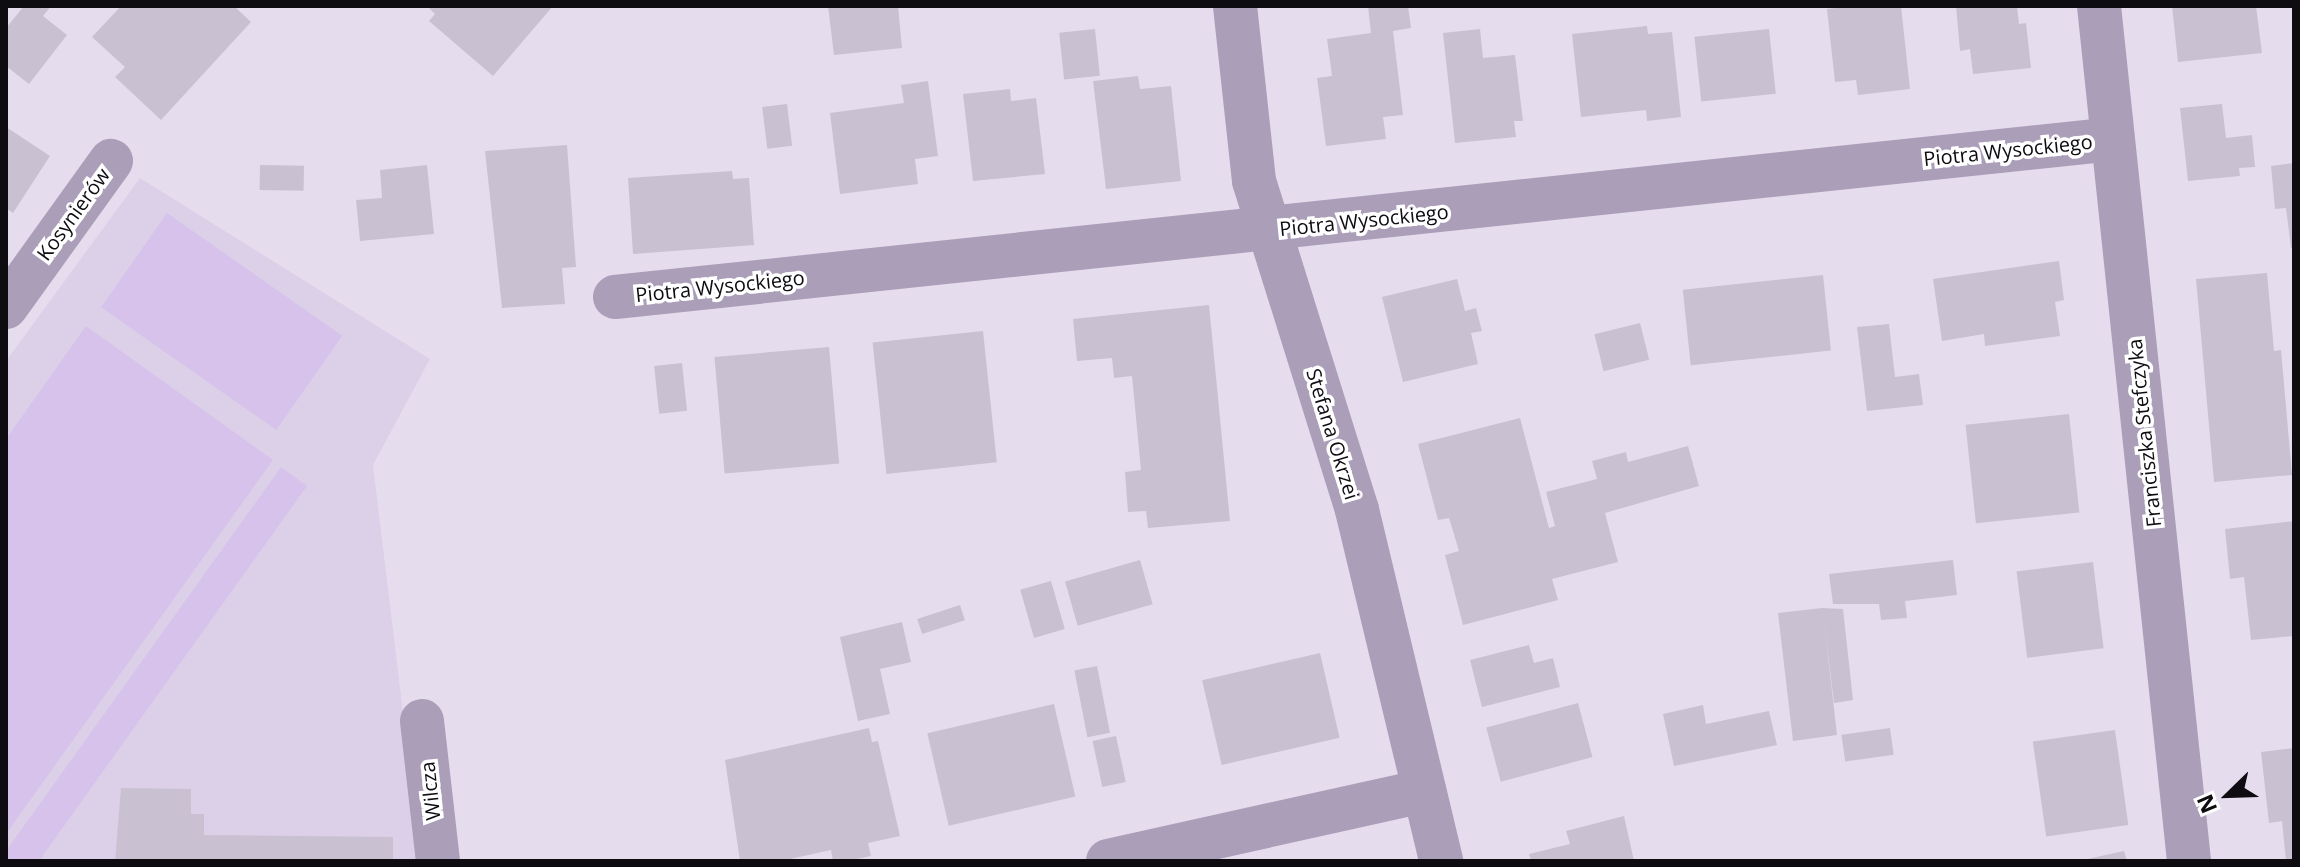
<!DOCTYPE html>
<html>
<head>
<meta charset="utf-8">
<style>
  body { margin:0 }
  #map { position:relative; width:2300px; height:867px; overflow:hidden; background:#e5ddee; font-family:"Open Sans",sans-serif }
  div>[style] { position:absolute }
  .built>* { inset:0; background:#dcd0e8 }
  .green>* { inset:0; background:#d6c2eb; transform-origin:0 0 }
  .building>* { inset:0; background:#c9c1d2; transform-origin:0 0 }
  .street>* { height:44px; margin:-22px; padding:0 22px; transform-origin:22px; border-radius:22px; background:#ab9eb8 }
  span { translate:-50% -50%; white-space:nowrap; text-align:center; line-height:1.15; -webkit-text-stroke:7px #fff; paint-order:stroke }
  .street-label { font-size:20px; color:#0e0b11 }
  .frame { position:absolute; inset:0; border:8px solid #0e0b11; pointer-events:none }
  .north { position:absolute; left:2188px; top:755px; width:80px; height:80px; -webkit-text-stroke:6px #fff; paint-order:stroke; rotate:247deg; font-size:22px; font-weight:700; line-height:32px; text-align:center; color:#0e0b11 }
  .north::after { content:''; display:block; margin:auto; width:28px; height:36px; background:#0e0b11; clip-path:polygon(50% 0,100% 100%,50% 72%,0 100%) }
</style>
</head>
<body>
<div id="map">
  <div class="built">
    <div style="clip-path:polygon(140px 178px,430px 359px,373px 465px,421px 861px,6px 861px,6px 361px)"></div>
  </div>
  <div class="green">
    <div style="left:167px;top:213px;width:214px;height:115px;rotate:35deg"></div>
    <div style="clip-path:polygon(86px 326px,273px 460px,6px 834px,6px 439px)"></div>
    <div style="clip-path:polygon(281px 467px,307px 486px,39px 861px,6px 861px,6px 851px)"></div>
  </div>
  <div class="building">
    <div style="clip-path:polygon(24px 6px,51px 6px,43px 16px,67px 35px,29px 84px,6px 66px,6px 28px)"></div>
    <div style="clip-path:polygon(121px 6px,234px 6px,251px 22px,161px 120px,115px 77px,125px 67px,92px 37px)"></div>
    <div style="clip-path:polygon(427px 6px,553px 6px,493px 76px,429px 21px,435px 14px)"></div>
    <div style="clip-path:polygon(828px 6px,898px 6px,902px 48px,834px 55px)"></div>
    <div style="clip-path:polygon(1368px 6px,1408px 6px,1411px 28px,1393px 31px,1403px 115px,1383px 117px,1386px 139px,1326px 146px,1317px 78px,1332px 76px,1327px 39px,1371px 33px)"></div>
    <div style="clip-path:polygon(1855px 6px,1901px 6px,1910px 89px,1858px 95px,1856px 80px,1835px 82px,1827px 9px)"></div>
    <div style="clip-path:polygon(1956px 6px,2017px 6px,2019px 24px,2026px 23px,2031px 68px,1973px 74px,1970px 49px,1960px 51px)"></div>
    <div style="clip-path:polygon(2172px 6px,2256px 6px,2262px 53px,2178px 62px)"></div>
    <div style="clip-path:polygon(1647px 26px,1648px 34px,1672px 32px,1681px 117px,1647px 121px,1646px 110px,1581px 117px,1572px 34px)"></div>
    <div style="left:1095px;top:29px;width:47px;height:36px;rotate:84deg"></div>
    <div style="clip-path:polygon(1480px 29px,1483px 58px,1515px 55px,1523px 121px,1514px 121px,1516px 137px,1455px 143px,1443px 33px)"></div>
    <div style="left:1769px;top:29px;width:65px;height:75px;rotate:84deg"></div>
    <div style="clip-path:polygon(1138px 76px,1140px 89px,1171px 86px,1181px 181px,1106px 189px,1093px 81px)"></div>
    <div style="clip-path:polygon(928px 81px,938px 156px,915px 159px,918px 184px,840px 194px,830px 113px,904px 103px,901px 85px)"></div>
    <div style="clip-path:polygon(1010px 89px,1011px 101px,1036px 98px,1045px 174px,973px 181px,963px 94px)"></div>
    <div style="left:787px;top:104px;width:42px;height:25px;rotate:83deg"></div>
    <div style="clip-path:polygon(2222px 104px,2226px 138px,2252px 135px,2255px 167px,2239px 168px,2240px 176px,2188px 181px,2180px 108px)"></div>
    <div style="clip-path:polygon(6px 127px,50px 156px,13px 213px,6px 208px)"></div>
    <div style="clip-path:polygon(567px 145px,576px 267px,562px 268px,565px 304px,502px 308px,485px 151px)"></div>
    <div style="clip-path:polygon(2294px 163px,2294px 247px,2291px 248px,2286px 208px,2275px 209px,2271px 166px)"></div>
    <div style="left:260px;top:165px;width:44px;height:25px;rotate:1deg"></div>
    <div style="clip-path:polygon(427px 165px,434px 234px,360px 241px,356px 200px,382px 198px,380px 170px)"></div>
    <div style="clip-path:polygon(732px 171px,733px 179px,749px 178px,754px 245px,633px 254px,628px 178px)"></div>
    <div style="clip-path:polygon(2059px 261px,2064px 300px,2055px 302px,2060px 336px,1985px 346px,1984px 334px,1942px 341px,1933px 279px)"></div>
    <div style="clip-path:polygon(2267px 273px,2274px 351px,2281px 350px,2292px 475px,2214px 482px,2196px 279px)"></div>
    <div style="left:1823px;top:275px;width:76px;height:141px;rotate:84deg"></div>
    <div style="clip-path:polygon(1457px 279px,1465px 311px,1476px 308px,1482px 331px,1471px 333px,1478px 364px,1403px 382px,1382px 297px)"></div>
    <div style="clip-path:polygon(1209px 305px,1230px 521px,1148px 528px,1146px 511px,1128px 512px,1125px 472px,1141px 470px,1132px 376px,1114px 378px,1112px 358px,1077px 361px,1073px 319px)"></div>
    <div style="left:1640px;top:323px;width:38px;height:47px;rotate:76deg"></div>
    <div style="clip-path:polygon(1889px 324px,1895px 377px,1919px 374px,1923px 405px,1867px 411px,1857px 327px)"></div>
    <div style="left:983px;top:331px;width:132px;height:111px;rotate:84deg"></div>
    <div style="left:829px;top:347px;width:117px;height:115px;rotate:85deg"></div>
    <div style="left:682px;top:363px;width:48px;height:28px;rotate:84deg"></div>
    <div style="left:2069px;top:414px;width:99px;height:104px;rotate:84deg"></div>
    <div style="clip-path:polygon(1520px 418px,1549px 528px,1555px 526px,1546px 492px,1597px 479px,1592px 461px,1626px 452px,1628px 462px,1688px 446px,1699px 486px,1605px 513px,1618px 562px,1552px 579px,1558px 600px,1463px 625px,1445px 555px,1459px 551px,1449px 518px,1438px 520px,1418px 444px)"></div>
    <div style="clip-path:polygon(2294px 521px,2294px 636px,2251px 640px,2244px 577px,2230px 579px,2225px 529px)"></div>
    <div style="left:1140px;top:560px;width:46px;height:78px;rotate:74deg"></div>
    <div style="clip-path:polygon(1953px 560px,1957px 595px,1905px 601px,1907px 618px,1881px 620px,1879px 604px,1833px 604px,1829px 574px)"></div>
    <div style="left:2093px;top:562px;width:87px;height:77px;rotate:83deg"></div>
    <div style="left:1051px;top:581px;width:50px;height:32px;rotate:74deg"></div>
    <div style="left:960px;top:605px;width:16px;height:45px;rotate:72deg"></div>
    <div style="clip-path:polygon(1822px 608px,1843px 609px,1853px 700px,1834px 703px,1824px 621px,1837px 735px,1793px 741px,1778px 613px)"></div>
    <div style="clip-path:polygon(902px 622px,911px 662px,880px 669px,890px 714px,858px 721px,840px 637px)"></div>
    <div style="clip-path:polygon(1529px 645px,1534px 663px,1553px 658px,1560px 687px,1482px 707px,1470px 660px)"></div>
    <div style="left:1320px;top:653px;width:87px;height:121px;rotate:77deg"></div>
    <div style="left:1097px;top:666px;width:68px;height:23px;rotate:79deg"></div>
    <div style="left:1578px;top:703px;width:56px;height:95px;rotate:75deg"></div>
    <div style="left:1054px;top:704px;width:95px;height:130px;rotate:77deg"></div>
    <div style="clip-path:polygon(1703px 705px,1706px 724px,1769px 711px,1777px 745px,1674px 766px,1663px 714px)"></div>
    <div style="clip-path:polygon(869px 728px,872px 742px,878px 741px,900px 836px,868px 843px,871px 856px,848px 861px,833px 861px,831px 850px,781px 861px,740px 861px,725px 760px)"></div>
    <div style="left:1890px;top:728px;width:27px;height:49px;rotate:82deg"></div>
    <div style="left:2115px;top:730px;width:96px;height:83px;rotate:82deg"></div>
    <div style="left:1116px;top:736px;width:47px;height:24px;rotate:78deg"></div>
    <div style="clip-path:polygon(2294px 748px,2294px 861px,2286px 861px,2282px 821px,2269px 823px,2261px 752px)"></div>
    <div style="clip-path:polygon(121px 788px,191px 789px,191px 814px,204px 814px,204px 835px,393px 837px,393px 861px,115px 861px)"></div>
    <div style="clip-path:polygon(1624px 816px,1634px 861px,1531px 861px,1529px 854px,1570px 844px,1566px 831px)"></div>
    <div style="clip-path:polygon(2124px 851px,2127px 861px,2084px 861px,2083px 860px)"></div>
  </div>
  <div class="street">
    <div style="left:1235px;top:6px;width:176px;rotate:83.8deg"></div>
    <div style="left:1254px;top:181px;width:345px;rotate:72.6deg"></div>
    <div style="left:1357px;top:510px;width:361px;rotate:76.5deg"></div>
    <div style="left:2099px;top:6px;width:860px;rotate:83.99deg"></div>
    <div style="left:615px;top:297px;width:1506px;rotate:-6.02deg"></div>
    <div style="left:6px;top:307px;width:180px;rotate:-54.3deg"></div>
    <div style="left:422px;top:721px;width:141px;rotate:83.5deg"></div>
    <div style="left:1108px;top:861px;width:324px;rotate:-12.5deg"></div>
  </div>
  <div class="street-label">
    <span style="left:2008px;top:150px;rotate:-6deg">Piotra Wysockiego</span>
    <span style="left:73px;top:214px;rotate:-54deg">Kosynierów</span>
    <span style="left:1364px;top:220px;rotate:-6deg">Piotra Wysockiego</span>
    <span style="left:720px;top:286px;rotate:-6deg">Piotra Wysockiego</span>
    <span style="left:2144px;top:433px;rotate:-96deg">Franciszka Stefczyka</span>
    <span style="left:1333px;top:434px;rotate:73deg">Stefana Okrzei</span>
    <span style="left:430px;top:791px;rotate:-96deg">Wilcza</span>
  </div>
  <div class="frame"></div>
  <div class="north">N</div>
</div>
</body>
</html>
